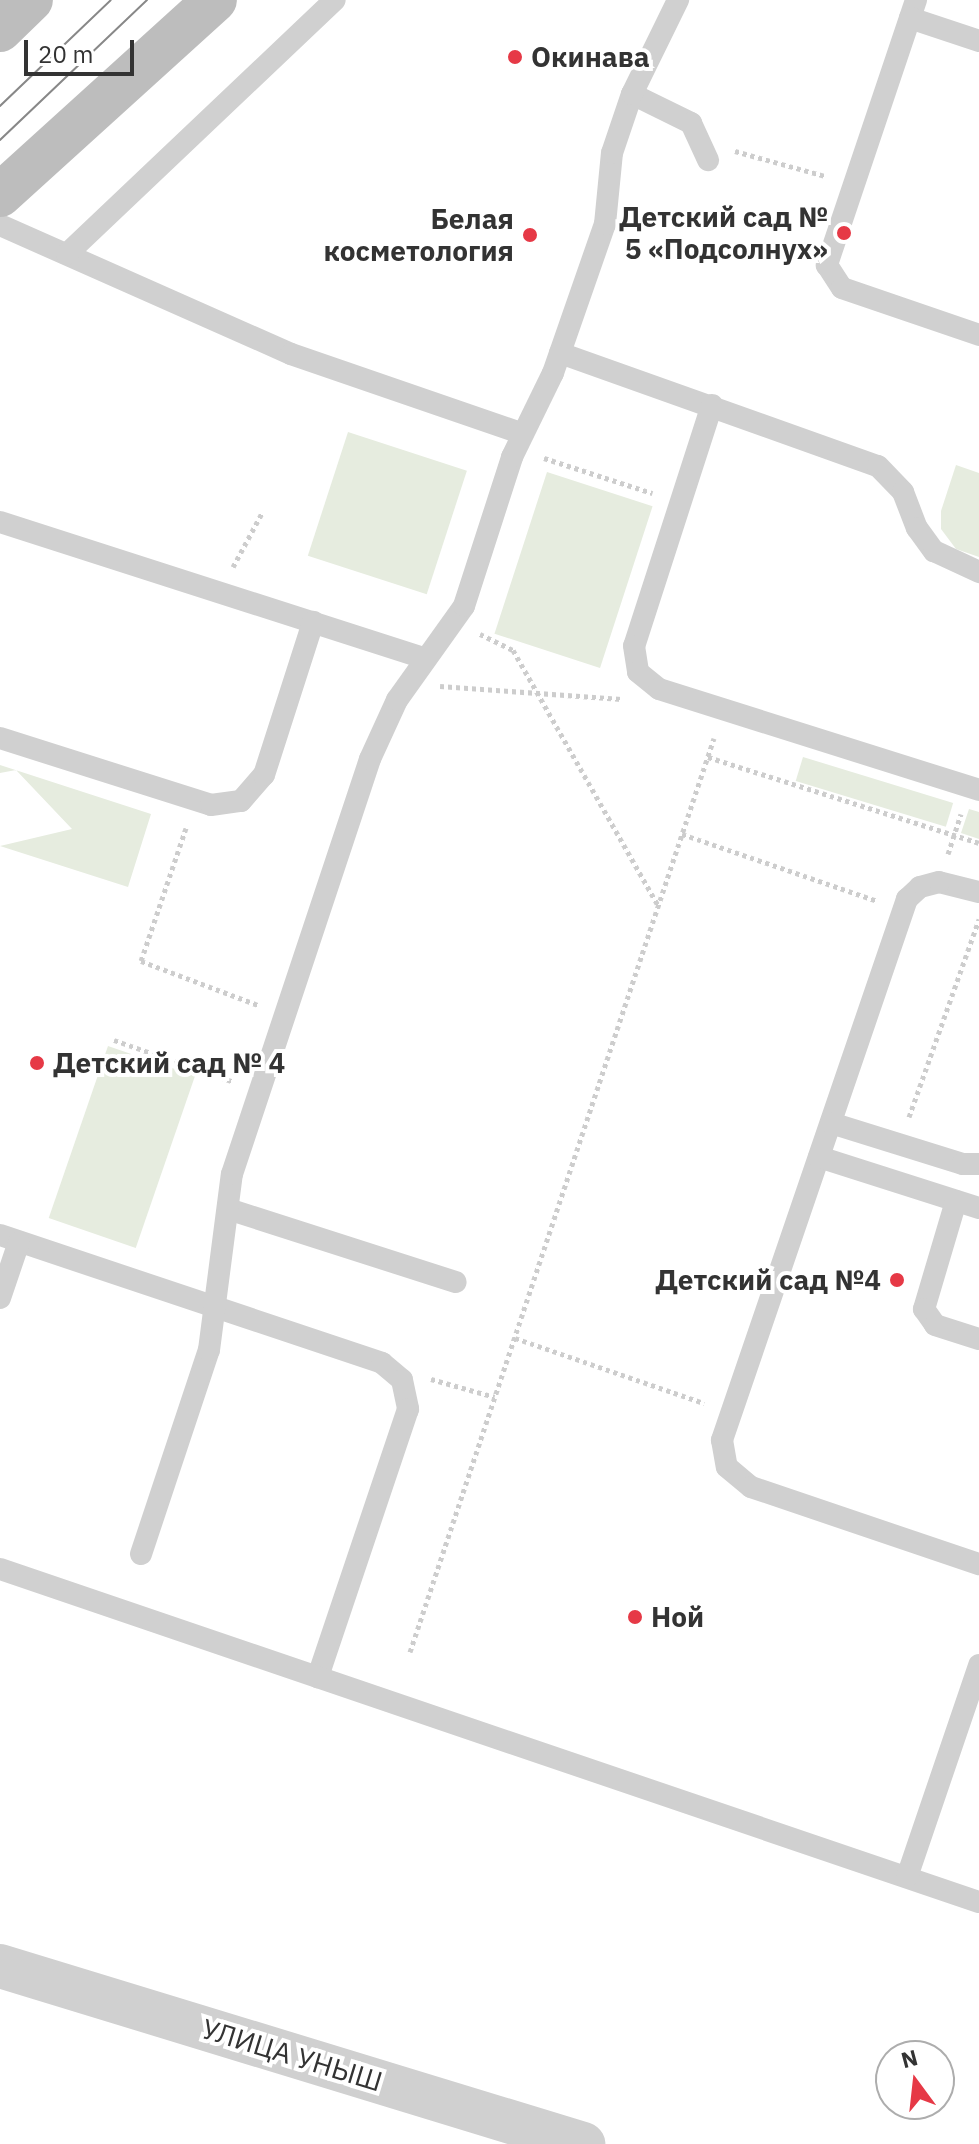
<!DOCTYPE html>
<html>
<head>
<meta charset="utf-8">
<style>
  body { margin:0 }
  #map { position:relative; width:979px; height:2144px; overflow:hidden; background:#fff; font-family:"IBM Plex Sans",sans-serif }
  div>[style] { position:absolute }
  .green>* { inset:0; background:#e6ecdf; transform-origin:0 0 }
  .path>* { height:5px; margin-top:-2.5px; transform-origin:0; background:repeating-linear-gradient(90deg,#cdcdcd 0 4px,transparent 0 8px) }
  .lane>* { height:22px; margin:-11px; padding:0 11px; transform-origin:11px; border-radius:11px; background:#d0d0d0 }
  .street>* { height:44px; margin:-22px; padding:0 22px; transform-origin:22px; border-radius:22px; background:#d0d0d0 }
  .secondary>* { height:44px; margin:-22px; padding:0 22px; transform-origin:22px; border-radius:22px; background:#bdbdbd }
  .tram>* { height:2px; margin:-1px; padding:0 1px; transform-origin:1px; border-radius:1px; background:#888 }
  .dots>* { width:22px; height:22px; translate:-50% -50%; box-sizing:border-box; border:4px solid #fff; border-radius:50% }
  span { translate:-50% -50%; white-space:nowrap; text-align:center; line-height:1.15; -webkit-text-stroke:8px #fff; paint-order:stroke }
  .poi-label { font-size:28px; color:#333; font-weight:700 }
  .left { translate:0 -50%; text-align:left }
  .right { translate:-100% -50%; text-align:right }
  .street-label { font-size:28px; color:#333 }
  .north { position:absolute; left:875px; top:2040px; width:80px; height:80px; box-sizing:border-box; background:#fff; border:2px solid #adadad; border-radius:50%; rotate:345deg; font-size:22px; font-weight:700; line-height:32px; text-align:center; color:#333 }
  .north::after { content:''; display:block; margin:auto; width:28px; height:36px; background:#e63946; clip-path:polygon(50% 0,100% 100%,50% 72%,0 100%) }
  .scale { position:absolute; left:24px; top:40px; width:110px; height:36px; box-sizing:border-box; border:4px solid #333; border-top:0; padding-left:10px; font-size:24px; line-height:28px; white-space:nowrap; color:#333; -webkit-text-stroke:6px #fff; paint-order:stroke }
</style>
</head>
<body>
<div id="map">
  <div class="green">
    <div style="left:348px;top:432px;width:125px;height:130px;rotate:18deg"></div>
    <div style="clip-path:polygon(956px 465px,979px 473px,979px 557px,956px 549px,941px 529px,941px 511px)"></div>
    <div style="left:547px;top:472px;width:111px;height:170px;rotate:18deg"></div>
    <div style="left:803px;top:757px;width:157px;height:25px;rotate:17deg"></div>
    <div style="clip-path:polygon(0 765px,151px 814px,128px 887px,0 846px,72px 829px,16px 770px,0 773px)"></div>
    <div style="clip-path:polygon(969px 809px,979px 812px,979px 839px,961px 833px)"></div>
    <div style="left:108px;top:1046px;width:92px;height:182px;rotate:19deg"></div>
  </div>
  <div class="path">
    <div style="left:735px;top:151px;width:93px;rotate:15.5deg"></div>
    <div style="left:544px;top:458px;width:114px;rotate:18deg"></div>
    <div style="left:233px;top:567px;width:61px;rotate:-61.8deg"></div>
    <div style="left:480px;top:634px;width:37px;rotate:26deg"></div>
    <div style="left:513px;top:650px;width:293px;rotate:60.4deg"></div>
    <div style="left:440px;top:686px;width:182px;rotate:4.1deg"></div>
    <div style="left:708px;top:757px;width:284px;rotate:17.6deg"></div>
    <div style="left:186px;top:828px;width:140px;rotate:108.7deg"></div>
    <div style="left:141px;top:961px;width:125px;rotate:20.6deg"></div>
    <div style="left:682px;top:834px;width:207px;rotate:18.9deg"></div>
    <div style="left:948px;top:854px;width:42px;rotate:-72deg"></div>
    <div style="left:114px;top:1040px;width:127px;rotate:19.3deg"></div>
    <div style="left:909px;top:1117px;width:210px;rotate:-70.5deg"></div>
    <div style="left:515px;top:1338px;width:200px;rotate:19deg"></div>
    <div style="left:431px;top:1379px;width:66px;rotate:15.7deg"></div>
    <div style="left:410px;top:1652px;width:963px;rotate:-71.6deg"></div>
  </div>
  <div class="lane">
    <div style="left:916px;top:0;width:280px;rotate:108.6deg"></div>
    <div style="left:827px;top:265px;width:27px;rotate:57deg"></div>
    <div style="left:842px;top:288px;width:145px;rotate:18.9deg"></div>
    <div style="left:910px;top:18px;width:73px;rotate:18.4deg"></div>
    <div style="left:632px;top:94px;width:66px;rotate:26.2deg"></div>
    <div style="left:691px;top:123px;width:41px;rotate:65.3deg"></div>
    <div style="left:0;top:225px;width:318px;rotate:23.9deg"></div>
    <div style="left:291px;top:354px;width:245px;rotate:19deg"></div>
    <div style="left:67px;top:254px;width:369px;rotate:-43.5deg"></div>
    <div style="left:560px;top:353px;width:337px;rotate:19.6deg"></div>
    <div style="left:878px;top:466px;width:36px;rotate:46deg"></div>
    <div style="left:903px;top:492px;width:39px;rotate:69deg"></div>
    <div style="left:917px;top:528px;width:29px;rotate:54deg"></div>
    <div style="left:934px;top:551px;width:50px;rotate:25deg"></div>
    <div style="left:712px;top:405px;width:253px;rotate:107.9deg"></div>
    <div style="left:634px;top:646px;width:26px;rotate:81deg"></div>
    <div style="left:638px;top:672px;width:27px;rotate:39deg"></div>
    <div style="left:659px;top:689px;width:336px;rotate:17.5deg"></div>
    <div style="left:0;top:522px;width:447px;rotate:17.8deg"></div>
    <div style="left:0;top:738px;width:221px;rotate:17.6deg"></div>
    <div style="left:211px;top:805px;width:30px;rotate:-8deg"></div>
    <div style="left:241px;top:801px;width:35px;rotate:-49deg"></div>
    <div style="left:264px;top:775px;width:161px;rotate:-72.2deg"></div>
    <div style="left:979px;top:892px;width:41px;rotate:-166deg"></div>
    <div style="left:939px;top:882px;width:20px;rotate:165deg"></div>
    <div style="left:920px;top:887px;width:18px;rotate:137deg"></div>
    <div style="left:907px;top:899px;width:572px;rotate:108.88deg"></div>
    <div style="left:722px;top:1440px;width:27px;rotate:80deg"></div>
    <div style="left:727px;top:1467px;width:31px;rotate:40deg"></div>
    <div style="left:751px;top:1487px;width:241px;rotate:18.7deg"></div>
    <div style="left:831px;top:1123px;width:138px;rotate:17.3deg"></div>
    <div style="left:963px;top:1164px;width:16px"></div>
    <div style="left:819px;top:1157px;width:168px;rotate:17.7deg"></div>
    <div style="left:956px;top:1201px;width:113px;rotate:106.5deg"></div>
    <div style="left:924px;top:1309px;width:19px;rotate:55deg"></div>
    <div style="left:935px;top:1325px;width:46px;rotate:17.7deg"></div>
    <div style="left:228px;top:1209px;width:239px;rotate:17.8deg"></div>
    <div style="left:0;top:1235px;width:403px;rotate:18.5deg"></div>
    <div style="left:382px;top:1363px;width:26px;rotate:40deg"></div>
    <div style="left:402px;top:1380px;width:30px;rotate:78deg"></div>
    <div style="left:408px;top:1409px;width:283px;rotate:108.6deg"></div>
    <div style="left:0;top:1298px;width:59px;rotate:-71.3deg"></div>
    <div style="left:141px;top:1554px;width:215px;rotate:-71.6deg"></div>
    <div style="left:209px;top:1350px;width:177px;rotate:-82.6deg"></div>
    <div style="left:232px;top:1174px;width:437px;rotate:-71.6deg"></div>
    <div style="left:370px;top:759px;width:65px;rotate:-65.4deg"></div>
    <div style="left:397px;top:700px;width:115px;rotate:-54.5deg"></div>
    <div style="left:464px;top:606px;width:157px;rotate:-72.1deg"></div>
    <div style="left:512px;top:457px;width:93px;rotate:-64deg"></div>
    <div style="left:553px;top:373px;width:158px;rotate:-70.8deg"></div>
    <div style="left:605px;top:224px;width:71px;rotate:-84.4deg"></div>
    <div style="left:612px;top:153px;width:62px;rotate:-71.3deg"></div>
    <div style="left:632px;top:94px;width:105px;rotate:-63.9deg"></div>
    <div style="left:0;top:1569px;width:1034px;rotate:18.79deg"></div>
    <div style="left:907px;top:1877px;width:224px;rotate:-71.2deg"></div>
  </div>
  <div class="street">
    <div style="left:0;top:1966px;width:610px;rotate:16.98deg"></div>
  </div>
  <div class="secondary">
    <div style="left:0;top:30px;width:43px;rotate:-44.1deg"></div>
    <div style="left:0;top:195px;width:290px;rotate:-42.2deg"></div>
  </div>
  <div class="tram">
    <div style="left:0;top:106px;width:153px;rotate:-43.7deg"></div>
    <div style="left:0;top:140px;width:203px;rotate:-43.6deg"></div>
  </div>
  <div class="dots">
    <div style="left:515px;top:57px;background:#e63946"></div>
    <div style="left:844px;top:233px;background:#e63946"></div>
    <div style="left:530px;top:235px;background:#e63946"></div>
    <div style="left:37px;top:1063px;background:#e63946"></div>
    <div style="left:897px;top:1280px;background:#e63946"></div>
    <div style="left:635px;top:1617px;background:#e63946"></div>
  </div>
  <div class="poi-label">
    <span class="left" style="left:531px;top:57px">Окинава</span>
    <span class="right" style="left:828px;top:233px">Детский сад №<br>5 «Подсолнух»</span>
    <span class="right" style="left:514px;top:235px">Белая<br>косметология</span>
    <span class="left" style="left:53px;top:1063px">Детский сад № 4</span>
    <span class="right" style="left:881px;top:1280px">Детский сад №4</span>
    <span class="left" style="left:651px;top:1617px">Ной</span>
  </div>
  <div class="street-label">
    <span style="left:292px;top:2055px;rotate:17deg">УЛИЦА УНЫШ</span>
  </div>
  <div class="north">N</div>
  <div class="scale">20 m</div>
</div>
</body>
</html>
